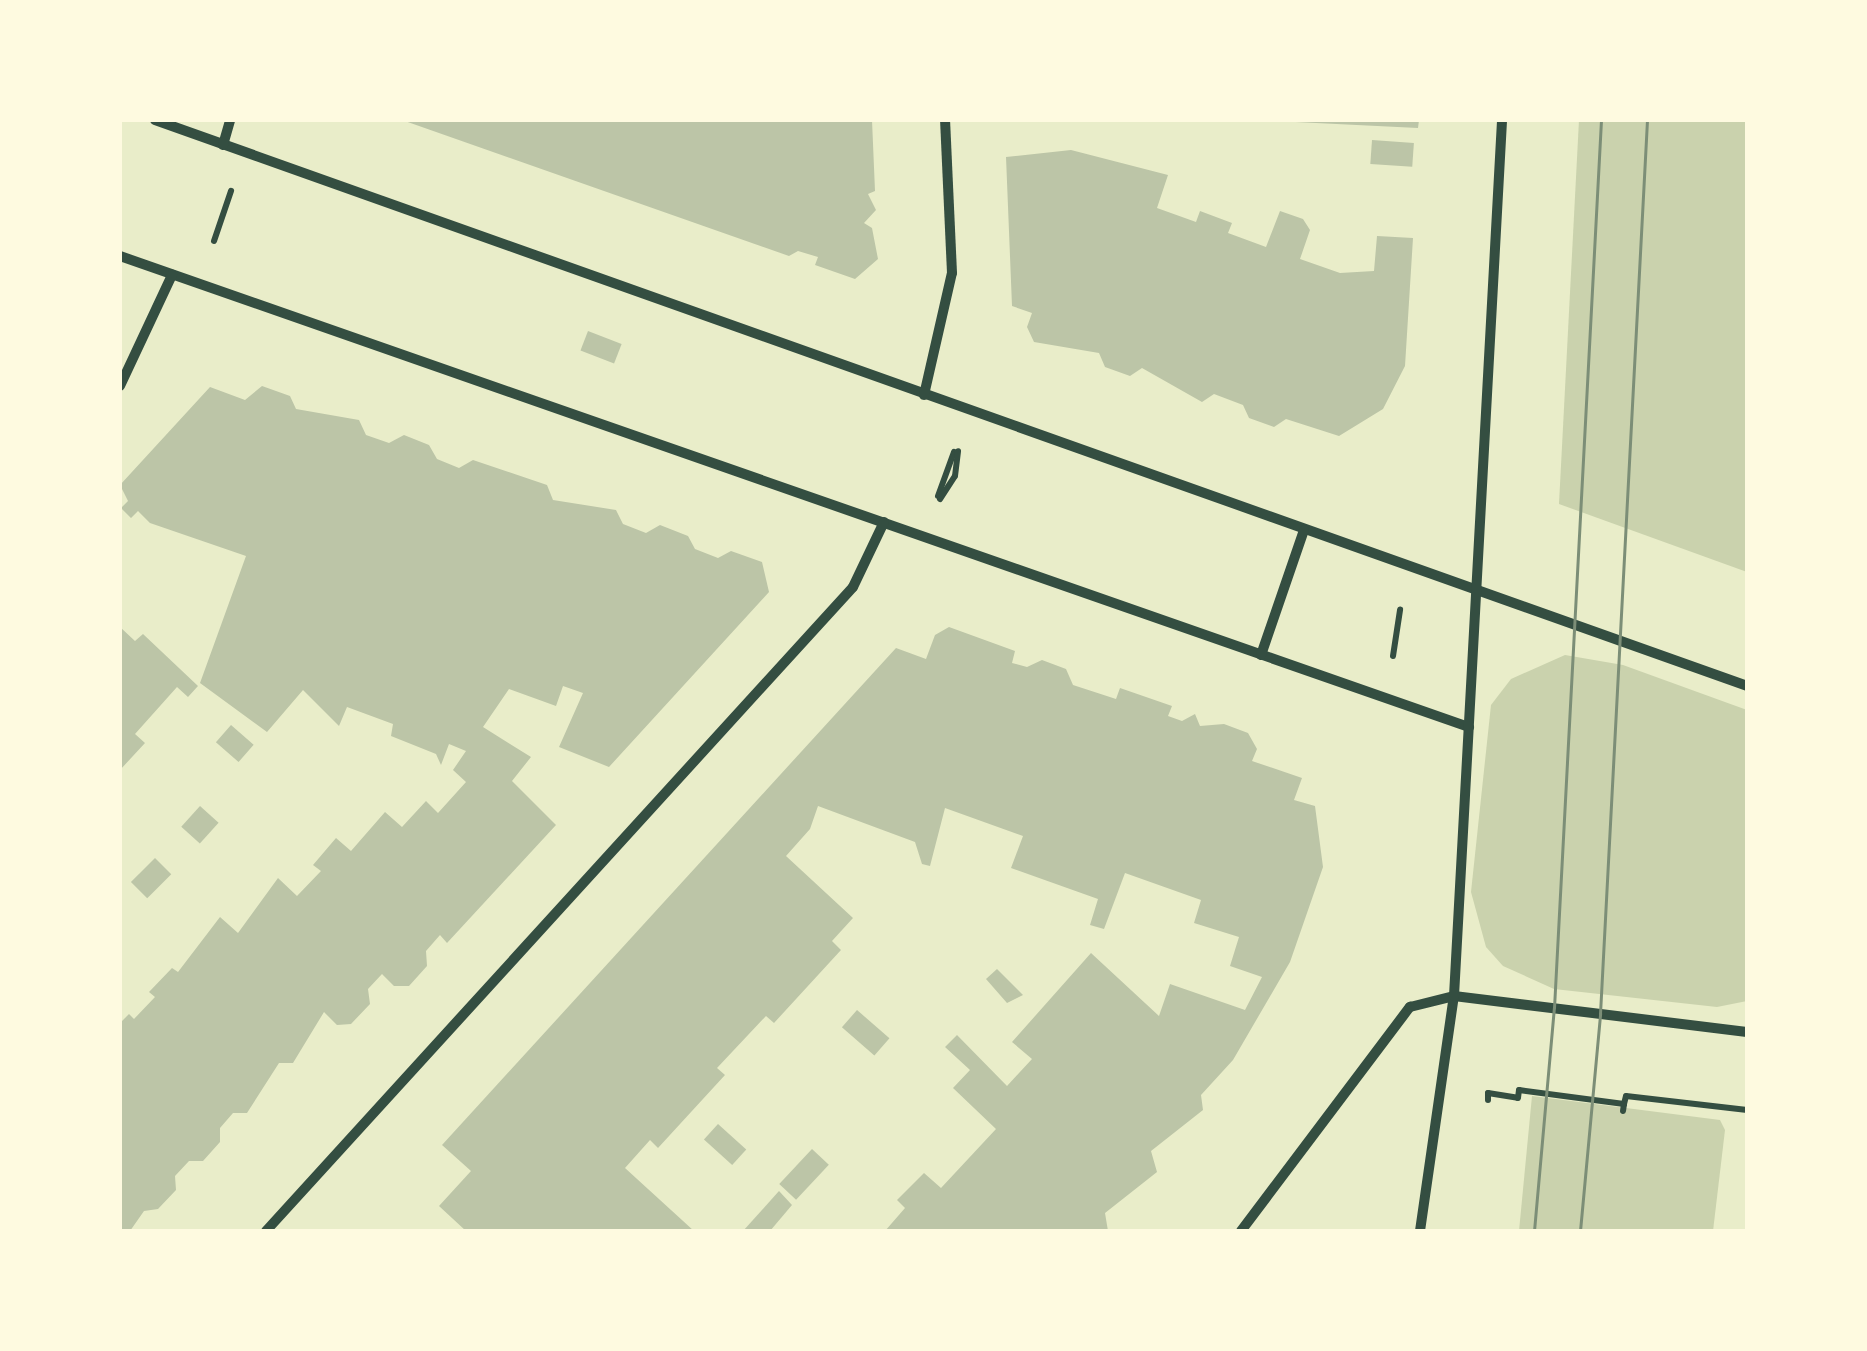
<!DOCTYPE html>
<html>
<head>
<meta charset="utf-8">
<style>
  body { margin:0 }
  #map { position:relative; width:1867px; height:1351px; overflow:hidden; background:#e9edc9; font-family:"DM Sans",sans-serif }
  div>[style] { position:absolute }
  .green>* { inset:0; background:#cad2ad }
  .building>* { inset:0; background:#bcc5a7; transform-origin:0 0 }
  .path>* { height:6px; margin:-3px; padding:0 3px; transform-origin:3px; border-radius:3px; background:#344e41 }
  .minor>* { height:10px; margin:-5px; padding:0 5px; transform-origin:5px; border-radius:5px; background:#344e41 }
  .tram>* { height:2.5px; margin:-1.25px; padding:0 1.25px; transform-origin:1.25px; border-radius:1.25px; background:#7c8e77 }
  span { translate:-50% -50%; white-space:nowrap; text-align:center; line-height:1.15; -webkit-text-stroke:9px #fefae0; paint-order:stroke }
  .frame { position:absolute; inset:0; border:122px solid #fefae0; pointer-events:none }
</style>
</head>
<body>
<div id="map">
  <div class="green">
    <div style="clip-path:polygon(1579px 120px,1747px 120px,1747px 572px,1559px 504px)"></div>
    <div style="clip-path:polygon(1565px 655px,1623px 665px,1747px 710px,1747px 1001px,1717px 1007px,1554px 989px,1503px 966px,1486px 947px,1471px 892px,1491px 705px,1511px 679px)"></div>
    <div style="clip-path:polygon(1532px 1096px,1720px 1120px,1725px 1130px,1713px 1231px,1519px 1231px)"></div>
  </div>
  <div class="building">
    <div style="clip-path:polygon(402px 120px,872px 120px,875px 191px,868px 194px,876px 210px,864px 223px,872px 228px,878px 259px,855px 279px,815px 265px,818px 257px,798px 251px,789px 256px)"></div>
    <div style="clip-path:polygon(1257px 120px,1419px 120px,1418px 128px)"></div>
    <div style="left:1372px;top:140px;width:42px;height:24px;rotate:4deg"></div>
    <div style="clip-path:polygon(1071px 150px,1168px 175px,1157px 208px,1196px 222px,1200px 211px,1232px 223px,1228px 233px,1266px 247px,1280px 211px,1303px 219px,1310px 230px,1300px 259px,1340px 273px,1374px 271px,1377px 236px,1413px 238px,1405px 366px,1383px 409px,1339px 436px,1286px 419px,1274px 427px,1249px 418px,1243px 405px,1214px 394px,1202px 402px,1142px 368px,1130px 376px,1105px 367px,1099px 353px,1034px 342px,1027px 327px,1032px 313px,1012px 306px,1006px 157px)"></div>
    <div style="left:588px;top:331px;width:36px;height:21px;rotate:21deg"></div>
    <div style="clip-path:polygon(262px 386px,290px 396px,296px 409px,359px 420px,366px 435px,389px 443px,404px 435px,429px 445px,437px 459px,459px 468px,473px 460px,547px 485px,553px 500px,616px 510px,623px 524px,646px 533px,660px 525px,688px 536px,695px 549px,718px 558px,731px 551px,762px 562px,769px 592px,609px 767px,559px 747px,583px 693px,563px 686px,556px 706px,509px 689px,483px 727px,531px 757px,512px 781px,556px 825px,447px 943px,440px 935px,426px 951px,427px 966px,409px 986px,394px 986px,382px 974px,368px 989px,370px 1004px,351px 1024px,337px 1025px,324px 1012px,293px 1063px,279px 1063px,247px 1113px,233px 1113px,220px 1128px,220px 1142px,203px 1161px,189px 1161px,175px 1176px,176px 1190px,158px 1209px,144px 1211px,130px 1231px,120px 1231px,120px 1023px,129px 1014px,134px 1019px,155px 997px,149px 992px,172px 968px,178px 972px,220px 917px,238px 933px,278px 878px,297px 896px,321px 871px,313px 865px,336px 838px,351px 851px,385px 812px,402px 827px,426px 801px,438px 813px,466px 782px,453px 770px,466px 751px,449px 744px,441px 765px,436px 754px,391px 736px,393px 724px,347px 707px,339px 726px,303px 690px,267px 732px,200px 683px,246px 556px,150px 523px,138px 511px,131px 518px,121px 508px,128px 501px,120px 485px,210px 387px,245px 400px)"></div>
    <div style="clip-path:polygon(120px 627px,135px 641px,143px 634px,198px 686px,188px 697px,177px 687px,135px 734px,145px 743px,120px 770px)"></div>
    <div style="clip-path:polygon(949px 627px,1015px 651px,1012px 663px,1027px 667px,1042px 660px,1066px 669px,1073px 685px,1116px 699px,1120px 688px,1172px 706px,1168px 716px,1182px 721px,1195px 714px,1200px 726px,1224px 724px,1248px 733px,1257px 749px,1252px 761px,1302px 778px,1294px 800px,1315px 806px,1323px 867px,1290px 962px,1233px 1060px,1201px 1095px,1203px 1110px,1151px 1151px,1157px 1172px,1105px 1213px,1108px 1231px,885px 1231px,905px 1208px,897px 1200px,924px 1173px,941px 1188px,996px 1129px,953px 1088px,970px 1070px,945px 1047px,957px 1035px,1007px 1086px,1032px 1059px,1012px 1042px,1091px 953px,1159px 1016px,1170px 984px,1245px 1010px,1262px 977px,1230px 966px,1239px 937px,1194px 923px,1201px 900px,1125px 873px,1104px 929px,1090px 925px,1098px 899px,1011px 868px,1023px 836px,945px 808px,930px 866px,922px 864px,915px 842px,818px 806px,810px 829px,786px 856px,853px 918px,832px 941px,841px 950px,774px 1023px,766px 1016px,717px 1068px,725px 1075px,658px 1148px,650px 1140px,625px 1168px,694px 1231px,466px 1231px,439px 1206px,471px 1171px,442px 1145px,896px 648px,926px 659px,935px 635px)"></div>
    <div style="left:231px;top:725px;width:30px;height:23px;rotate:41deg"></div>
    <div style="left:200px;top:806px;width:25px;height:28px;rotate:42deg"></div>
    <div style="left:155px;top:858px;width:23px;height:34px;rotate:45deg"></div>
    <div style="clip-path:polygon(997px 969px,1023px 995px,1007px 1003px,986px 979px)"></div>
    <div style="left:857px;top:1010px;width:43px;height:23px;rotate:41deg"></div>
    <div style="left:718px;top:1124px;width:38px;height:21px;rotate:42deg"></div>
    <div style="left:812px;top:1149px;width:23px;height:48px;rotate:43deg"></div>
    <div style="clip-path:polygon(779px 1191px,792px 1205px,770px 1231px,743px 1231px)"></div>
  </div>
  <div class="path">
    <div style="left:214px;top:241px;width:53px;rotate:-71.2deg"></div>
    <div style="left:938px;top:496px;width:47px;rotate:-70deg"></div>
    <div style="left:940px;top:499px;width:27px;rotate:-57deg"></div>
    <div style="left:955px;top:476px;width:25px;rotate:-83deg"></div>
    <div style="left:1393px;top:656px;width:47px;rotate:-81.3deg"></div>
    <div style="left:1488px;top:1100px;width:7px;rotate:-90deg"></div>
    <div style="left:1488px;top:1093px;width:30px;rotate:9deg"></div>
    <div style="left:1518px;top:1098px;width:8px;rotate:-83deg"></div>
    <div style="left:1519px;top:1090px;width:106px;rotate:7.6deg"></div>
    <div style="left:1624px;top:1104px;width:7px;rotate:98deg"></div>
    <div style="left:1624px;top:1104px;width:8px;rotate:-76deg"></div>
    <div style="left:1626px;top:1096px;width:122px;rotate:6.6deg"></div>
  </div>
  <div class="minor">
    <div style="left:155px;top:120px;width:1690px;rotate:19.57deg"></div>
    <div style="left:223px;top:145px;width:26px;rotate:-74deg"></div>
    <div style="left:120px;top:256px;width:1429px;rotate:19.25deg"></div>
    <div style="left:120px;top:386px;width:123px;rotate:-64.9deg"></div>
    <div style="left:924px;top:395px;width:125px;rotate:-77.1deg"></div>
    <div style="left:952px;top:273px;width:153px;rotate:-92.6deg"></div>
    <div style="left:1261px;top:655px;width:132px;rotate:-71deg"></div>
    <div style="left:266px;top:1231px;width:871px;rotate:-47.65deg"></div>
    <div style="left:853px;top:587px;width:72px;rotate:-64.5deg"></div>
    <div style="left:1241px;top:1231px;width:281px;rotate:-53deg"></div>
    <div style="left:1410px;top:1007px;width:45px;rotate:-14deg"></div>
    <div style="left:1454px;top:996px;width:295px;rotate:7deg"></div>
    <div style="left:1420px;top:1231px;width:237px;rotate:-81.8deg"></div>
    <div style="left:1454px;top:996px;width:877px;rotate:-86.86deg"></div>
  </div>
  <div class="tram">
    <div style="left:1534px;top:1231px;width:224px;rotate:-84.9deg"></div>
    <div style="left:1554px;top:1008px;width:889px;rotate:-86.97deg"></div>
    <div style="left:1580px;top:1231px;width:218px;rotate:-84.7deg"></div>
    <div style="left:1600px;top:1014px;width:895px;rotate:-86.99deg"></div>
  </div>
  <div class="frame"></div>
</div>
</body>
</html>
